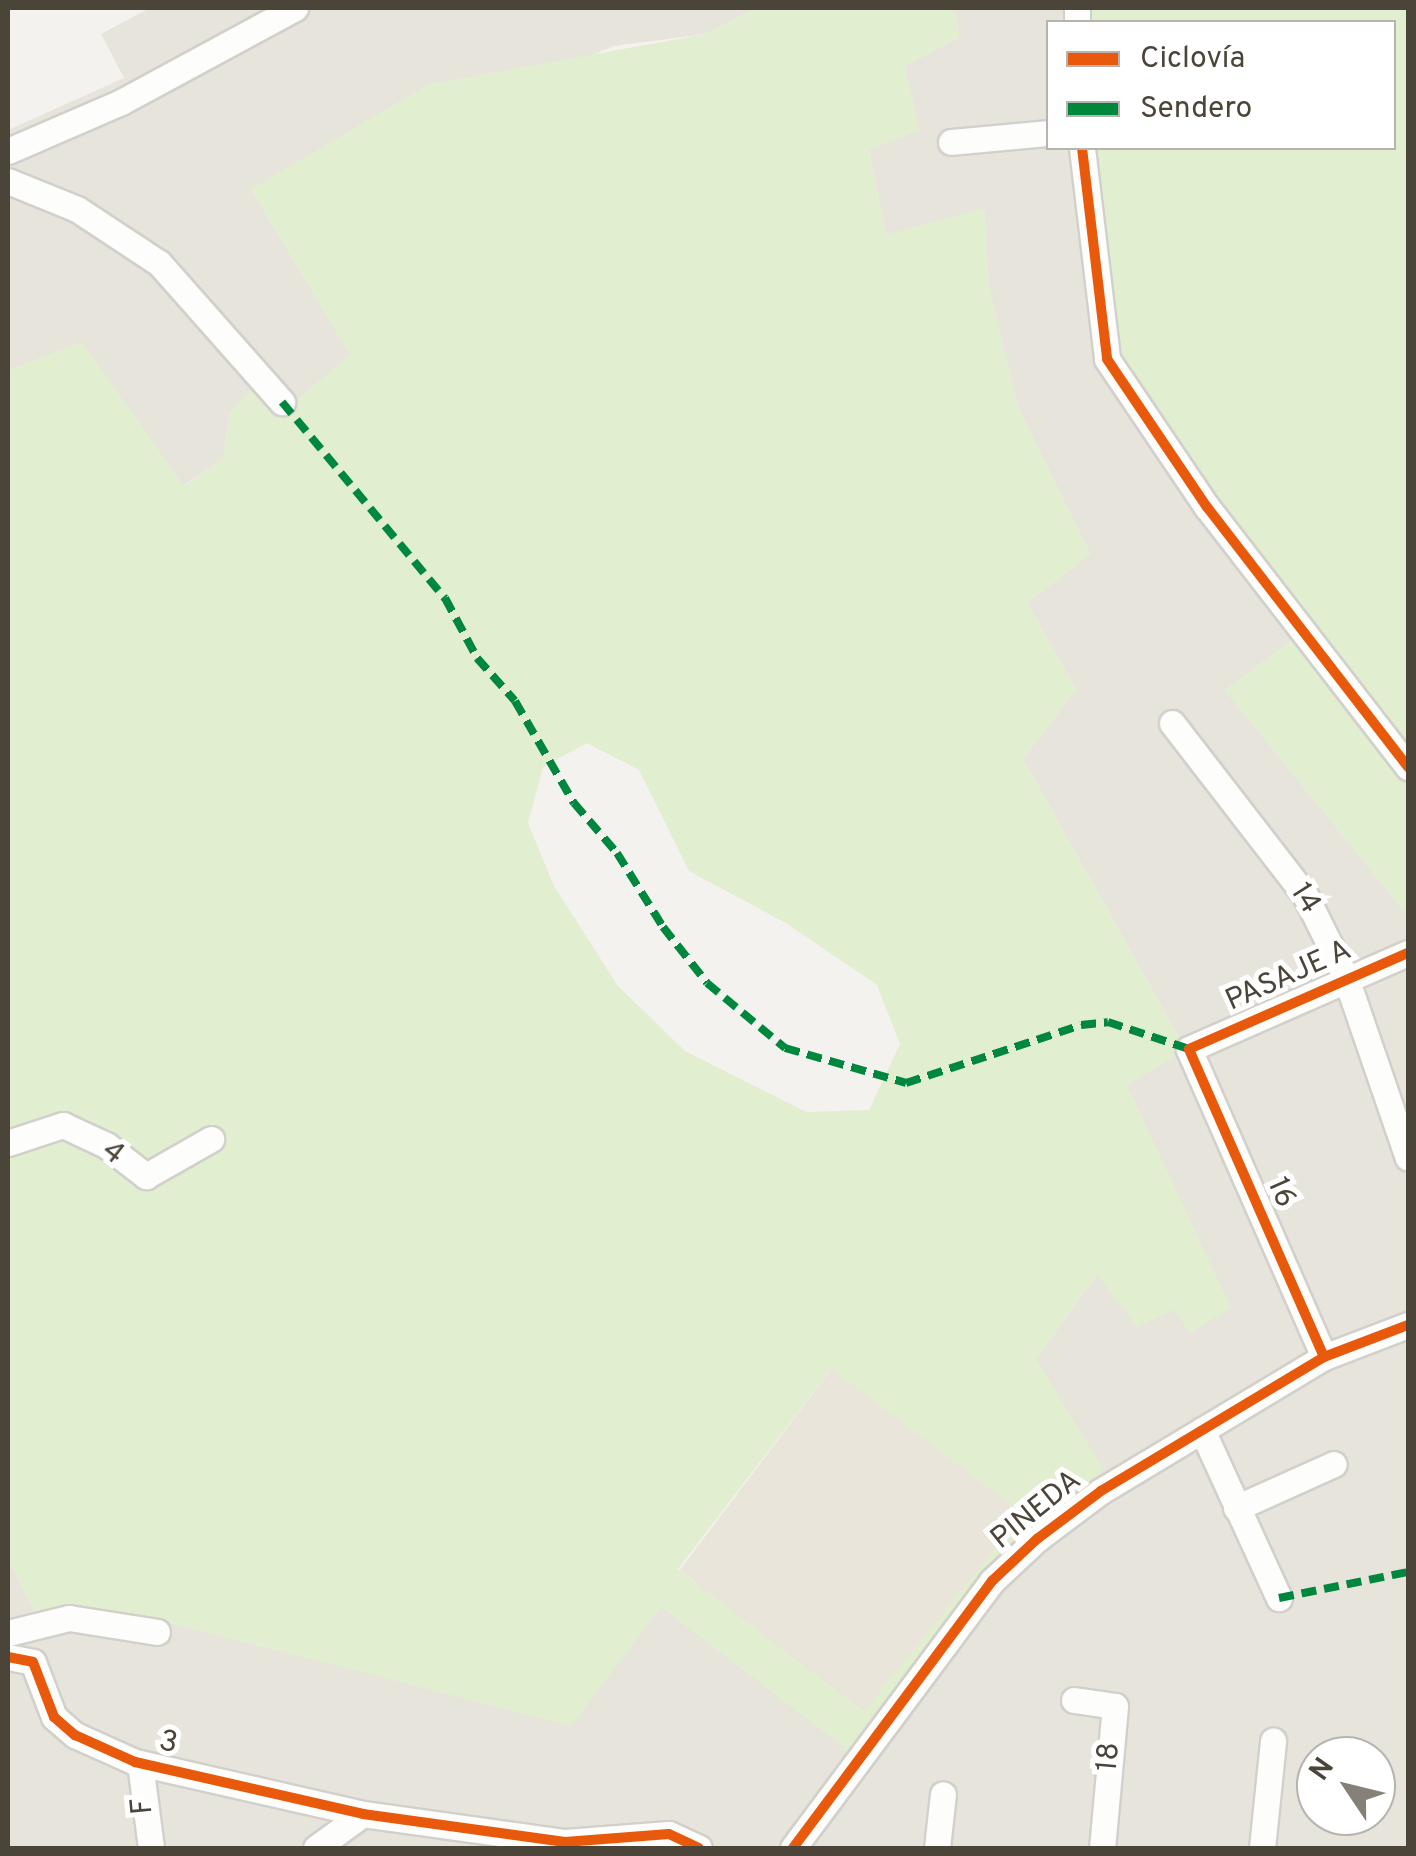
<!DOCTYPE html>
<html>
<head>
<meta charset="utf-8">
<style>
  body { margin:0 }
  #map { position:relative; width:1416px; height:1856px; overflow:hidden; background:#f4f2ee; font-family:Overpass,sans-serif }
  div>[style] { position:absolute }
  .residential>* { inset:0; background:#e7e4dc }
  .education>* { inset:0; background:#eae5da; transform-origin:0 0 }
  .green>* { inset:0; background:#e1eecf }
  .roads { filter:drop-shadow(2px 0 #d2d0cb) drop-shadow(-2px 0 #d2d0cb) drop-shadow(0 2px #d2d0cb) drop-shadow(0 -2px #d2d0cb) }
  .minor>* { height:25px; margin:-12.5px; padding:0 12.5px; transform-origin:12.5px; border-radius:12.5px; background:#fdfdfc }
  .quiet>* { height:8px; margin-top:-4px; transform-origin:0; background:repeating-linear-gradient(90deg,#00873e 0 15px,transparent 0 23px) }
  .cycleway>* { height:10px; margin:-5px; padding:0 5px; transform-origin:5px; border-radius:5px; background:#e8590c }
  span { translate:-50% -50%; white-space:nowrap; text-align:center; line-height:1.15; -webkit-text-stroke:10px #fff; paint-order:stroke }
  .street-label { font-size:30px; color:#4b4439 }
  .frame { position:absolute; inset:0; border:10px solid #4b4439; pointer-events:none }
  .legend { position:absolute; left:1046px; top:20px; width:350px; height:130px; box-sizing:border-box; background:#fff; border:2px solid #b7b4b0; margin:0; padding:12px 18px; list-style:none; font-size:30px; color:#4b4439 }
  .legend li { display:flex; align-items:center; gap:20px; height:50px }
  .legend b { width:50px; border:2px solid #b7b4b0 }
  .north { position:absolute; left:1296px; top:1736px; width:100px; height:100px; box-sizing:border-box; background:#fff; border:2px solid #b7b4b0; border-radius:50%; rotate:305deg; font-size:28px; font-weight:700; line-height:40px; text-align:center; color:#4b4439 }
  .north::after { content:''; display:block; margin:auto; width:35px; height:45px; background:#868178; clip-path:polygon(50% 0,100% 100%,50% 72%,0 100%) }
</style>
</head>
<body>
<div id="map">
  <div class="residential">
    <div style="clip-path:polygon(150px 8px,756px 8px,706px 34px,614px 46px,251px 189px,351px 356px,285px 409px,230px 411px,223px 459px,183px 486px,82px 343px,8px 370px,8px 130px,124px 78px,101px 34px)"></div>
    <div style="clip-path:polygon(evenodd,955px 8px,1081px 8px,1081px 22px,1048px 22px,1048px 148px,1083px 148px,1306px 630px,1225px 690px,1408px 916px,1408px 1848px,805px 1848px,850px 1752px,779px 1848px,8px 1848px,8px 1558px,36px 1615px,151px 1618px,315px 1660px,661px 1606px,1036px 1359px,1098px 1273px,1127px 1084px,1186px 1050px,1023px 759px,1076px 689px,1027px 603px,1090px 554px,1018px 407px,989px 287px,984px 209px,886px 235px,869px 150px,905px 66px,959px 37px,955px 8px,1316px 1756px,1376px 1756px,1376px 1816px,1316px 1816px,1316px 1756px)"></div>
  </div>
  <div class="education">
    <div style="left:832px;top:1368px;width:241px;height:253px;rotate:37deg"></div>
  </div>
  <div class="green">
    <div style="clip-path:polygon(evenodd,756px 8px,955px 8px,959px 37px,905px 66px,920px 130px,869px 150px,886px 235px,984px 208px,989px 287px,1018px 407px,1090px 554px,1027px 603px,1076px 689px,1023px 759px,1186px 1050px,1127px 1085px,1231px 1308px,1190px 1333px,1174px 1310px,1137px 1327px,1097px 1274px,1036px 1359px,1104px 1470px,987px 1573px,850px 1752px,661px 1607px,571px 1726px,151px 1618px,36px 1615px,8px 1558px,8px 370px,82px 342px,184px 486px,223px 459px,230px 411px,258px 384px,286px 408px,350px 355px,251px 189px,429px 84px,706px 34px,756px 8px,587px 743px,639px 770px,689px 871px,786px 923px,877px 985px,900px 1044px,869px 1110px,806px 1112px,685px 1051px,618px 986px,554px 886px,528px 823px,543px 767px,587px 743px,756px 8px,831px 1369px,1023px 1514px,864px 1711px,678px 1569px,831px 1369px)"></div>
    <div style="clip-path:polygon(1081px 8px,1408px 8px,1408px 916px,1225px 690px,1306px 630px,1113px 363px,1083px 148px,1394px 148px,1394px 22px,1081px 22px)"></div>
  </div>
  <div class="roads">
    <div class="minor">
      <div style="left:1077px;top:8px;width:14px;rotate:90deg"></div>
      <div style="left:951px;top:142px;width:97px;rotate:-5.3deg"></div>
      <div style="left:1082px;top:148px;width:212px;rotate:83.2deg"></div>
      <div style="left:1107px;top:359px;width:179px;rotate:56deg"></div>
      <div style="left:1207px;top:507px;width:329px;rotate:52.3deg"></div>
      <div style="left:8px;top:151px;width:123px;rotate:-23.4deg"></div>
      <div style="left:121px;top:102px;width:198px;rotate:-28.4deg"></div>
      <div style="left:8px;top:181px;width:74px;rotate:22.1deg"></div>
      <div style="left:77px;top:209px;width:98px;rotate:33.4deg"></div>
      <div style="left:159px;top:263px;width:186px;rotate:48.5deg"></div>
      <div style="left:1172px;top:723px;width:217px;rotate:52.3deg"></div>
      <div style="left:1305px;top:895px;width:93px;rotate:63.7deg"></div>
      <div style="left:1346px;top:978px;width:190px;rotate:71deg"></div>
      <div style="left:8px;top:1143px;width:58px;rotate:-18.1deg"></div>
      <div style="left:63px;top:1125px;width:47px;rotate:24.9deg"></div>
      <div style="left:106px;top:1145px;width:51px;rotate:37.8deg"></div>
      <div style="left:146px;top:1176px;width:75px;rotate:-29.6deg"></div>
      <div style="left:1324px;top:1357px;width:336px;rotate:-113.7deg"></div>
      <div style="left:1189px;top:1049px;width:239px;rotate:-23.7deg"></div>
      <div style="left:1202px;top:1430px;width:185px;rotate:65.4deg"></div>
      <div style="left:1236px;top:1508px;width:107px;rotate:-24.2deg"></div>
      <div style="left:8px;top:1633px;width:63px;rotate:-13.8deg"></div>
      <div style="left:69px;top:1618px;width:89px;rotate:9deg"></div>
      <div style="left:8px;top:1657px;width:25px;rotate:11deg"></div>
      <div style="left:33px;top:1662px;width:59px;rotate:69.1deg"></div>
      <div style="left:54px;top:1717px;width:28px;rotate:41deg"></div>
      <div style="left:75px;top:1735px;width:66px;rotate:24.2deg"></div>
      <div style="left:135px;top:1762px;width:234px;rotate:12.8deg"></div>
      <div style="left:363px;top:1814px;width:204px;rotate:7.9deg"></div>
      <div style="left:565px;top:1842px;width:104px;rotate:-4.4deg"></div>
      <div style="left:669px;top:1834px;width:33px;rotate:25deg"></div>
      <div style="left:1074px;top:1700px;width:41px;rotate:8.3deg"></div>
      <div style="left:1115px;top:1706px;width:143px;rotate:95.2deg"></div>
      <div style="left:140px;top:1763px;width:86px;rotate:82.6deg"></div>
      <div style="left:316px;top:1848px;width:58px;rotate:-35.9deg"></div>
      <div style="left:793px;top:1848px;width:333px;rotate:-53.3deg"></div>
      <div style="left:992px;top:1581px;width:62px;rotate:-43deg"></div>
      <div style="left:1037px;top:1539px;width:80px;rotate:-36.9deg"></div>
      <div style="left:1101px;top:1491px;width:260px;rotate:-31deg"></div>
      <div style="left:1324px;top:1357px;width:90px;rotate:-20.9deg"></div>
      <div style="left:937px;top:1848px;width:54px;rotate:-83.7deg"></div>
      <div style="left:1262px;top:1848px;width:108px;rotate:-84.1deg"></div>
    </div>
  </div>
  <div class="quiet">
    <div style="left:282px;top:402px;width:255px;rotate:50.3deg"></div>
    <div style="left:445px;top:598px;width:68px;rotate:61.9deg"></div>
    <div style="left:477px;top:658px;width:57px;rotate:48.5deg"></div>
    <div style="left:515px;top:701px;width:118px;rotate:60deg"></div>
    <div style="left:574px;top:803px;width:66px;rotate:49.3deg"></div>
    <div style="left:617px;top:853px;width:87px;rotate:58.1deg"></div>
    <div style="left:663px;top:927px;width:71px;rotate:51.8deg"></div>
    <div style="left:707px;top:983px;width:102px;rotate:39.8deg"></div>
    <div style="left:785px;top:1048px;width:126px;rotate:16.1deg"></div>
    <div style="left:906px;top:1083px;width:184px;rotate:-18.3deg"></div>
    <div style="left:1081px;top:1025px;width:27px;rotate:-6deg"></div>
    <div style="left:1108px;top:1022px;width:85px;rotate:18.4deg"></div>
    <div style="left:1279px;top:1598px;width:132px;rotate:-11.4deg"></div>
  </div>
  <div class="cycleway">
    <div style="left:1082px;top:148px;width:212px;rotate:83.2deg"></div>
    <div style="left:1107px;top:359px;width:179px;rotate:56deg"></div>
    <div style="left:1207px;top:507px;width:329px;rotate:52.3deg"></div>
    <div style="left:1324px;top:1357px;width:336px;rotate:-113.7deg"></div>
    <div style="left:1189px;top:1049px;width:239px;rotate:-23.7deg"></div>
    <div style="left:8px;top:1657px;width:25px;rotate:11deg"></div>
    <div style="left:33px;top:1662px;width:59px;rotate:69.1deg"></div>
    <div style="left:54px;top:1717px;width:28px;rotate:41deg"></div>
    <div style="left:75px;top:1735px;width:66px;rotate:24.2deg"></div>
    <div style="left:135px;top:1762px;width:234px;rotate:12.8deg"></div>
    <div style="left:363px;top:1814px;width:204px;rotate:7.9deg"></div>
    <div style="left:565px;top:1842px;width:104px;rotate:-4.4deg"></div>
    <div style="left:669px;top:1834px;width:33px;rotate:25deg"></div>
    <div style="left:793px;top:1848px;width:333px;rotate:-53.3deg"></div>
    <div style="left:992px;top:1581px;width:62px;rotate:-43deg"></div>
    <div style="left:1037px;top:1539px;width:80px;rotate:-36.9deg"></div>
    <div style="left:1101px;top:1491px;width:260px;rotate:-31deg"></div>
    <div style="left:1324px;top:1357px;width:90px;rotate:-20.9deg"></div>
  </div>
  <div class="street-label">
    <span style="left:1304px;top:899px;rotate:58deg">14</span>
    <span style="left:1289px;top:977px;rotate:-24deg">PASAJE A</span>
    <span style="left:112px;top:1154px;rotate:38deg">4</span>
    <span style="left:1280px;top:1193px;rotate:66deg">16</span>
    <span style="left:1037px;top:1511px;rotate:-39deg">PINEDA</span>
    <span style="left:168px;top:1744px;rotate:13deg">3</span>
    <span style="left:1110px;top:1757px;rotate:-85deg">18</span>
    <span style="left:144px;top:1806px;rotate:-95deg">F</span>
  </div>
  <div class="frame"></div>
  <ul class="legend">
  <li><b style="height:12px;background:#e8590c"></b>Ciclovía</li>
  <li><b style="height:12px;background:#00873e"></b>Sendero</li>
  </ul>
  <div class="north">N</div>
</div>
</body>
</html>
